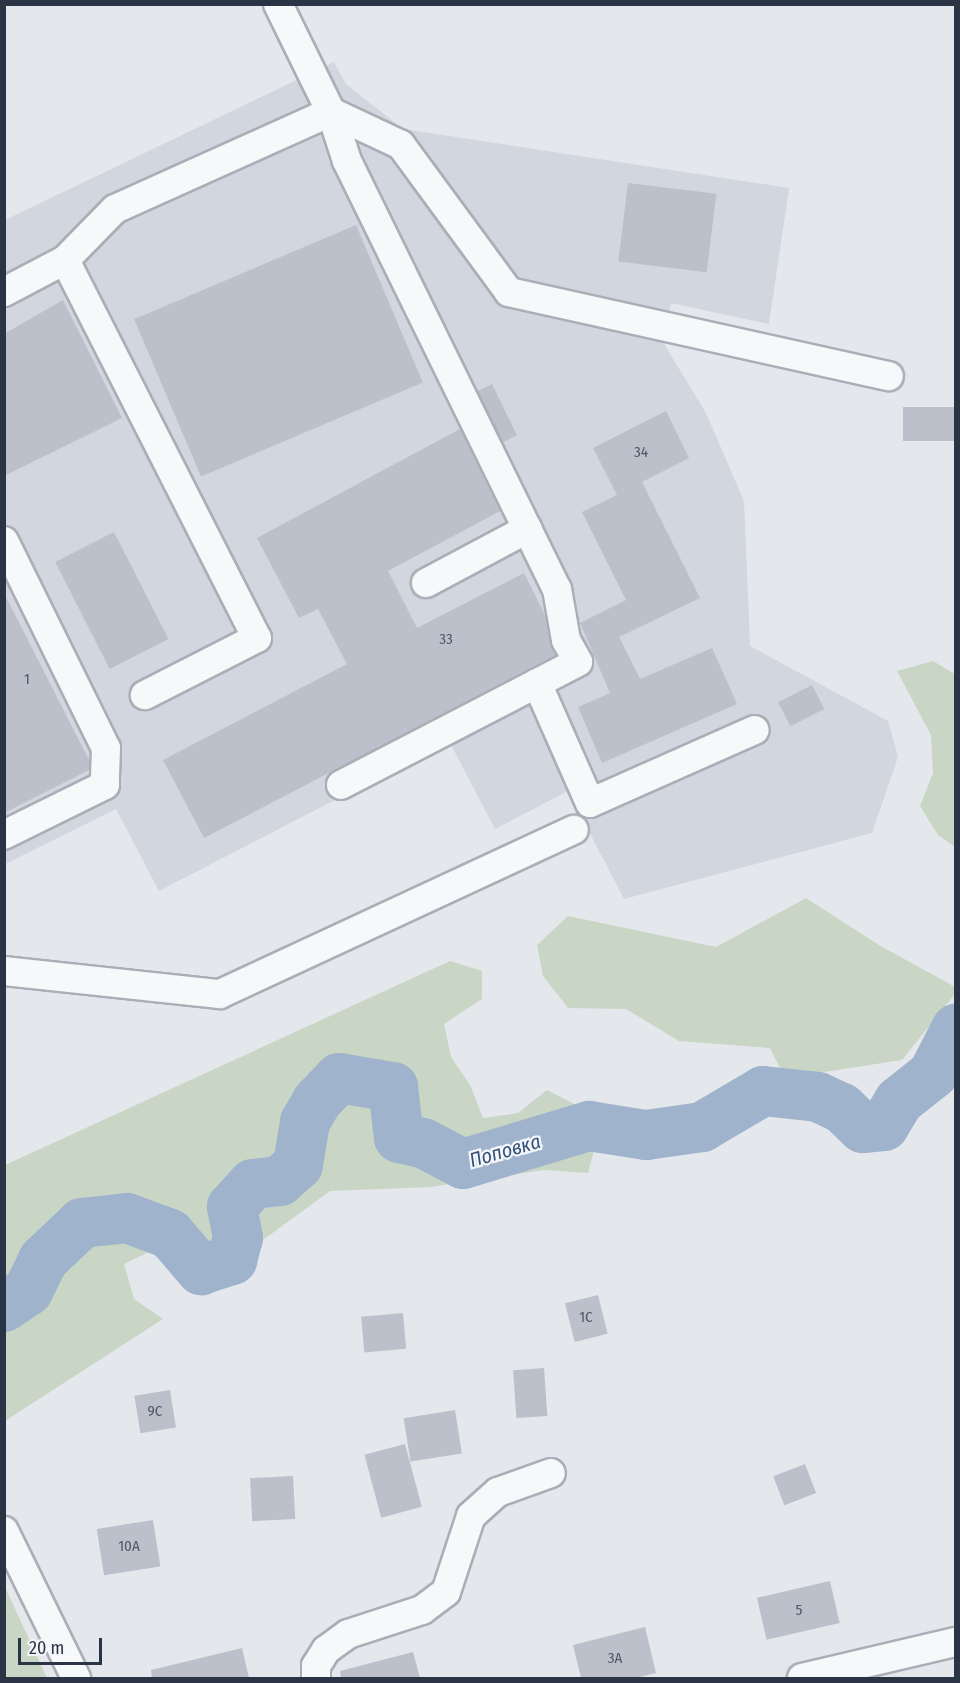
<!DOCTYPE html>
<html>
<head>
<meta charset="utf-8">
<style>
  body { margin:0 }
  #map { position:relative; width:960px; height:1683px; overflow:hidden; background:#e4e7ec; font-family:"Fira Sans Condensed",sans-serif }
  div>[style] { position:absolute }
  .built>* { inset:0; background:#d2d6de }
  .green>* { inset:0; background:#c9d6c5 }
  .river>* { height:50px; margin:-25px; padding:0 25px; transform-origin:25px; border-radius:25px; background:#9fb4cc }
  .building>* { inset:0; background:#bbc0ca; transform-origin:0 0 }
  .roads { filter:drop-shadow(2px 0 #a9aeb7) drop-shadow(-2px 0 #a9aeb7) drop-shadow(0 2px #a9aeb7) drop-shadow(0 -2px #a9aeb7) }
  .minor>* { height:28px; margin:-14px; padding:0 14px; transform-origin:14px; border-radius:14px; background:#f7f8fa }
  span { translate:-50% -50%; white-space:nowrap; text-align:center; line-height:1.15; -webkit-text-stroke:4.5px #f4f6f9; paint-order:stroke }
  .number-label { font-size:15px; color:#4f5766 }
  .number-label span { -webkit-text-stroke-width:0 }
  .water-label { font-size:20px; color:#34527a; font-style:italic }
  .frame { position:absolute; inset:0; border:6px solid #2b3445; pointer-events:none }
  .scale { position:absolute; left:18px; top:1638px; width:84px; height:27px; box-sizing:border-box; border:3px solid #2b3445; border-top:0; padding-left:8px; font-size:18px; line-height:21px; white-space:nowrap; color:#2b3445; -webkit-text-stroke:4px #f4f6f9; paint-order:stroke }
</style>
</head>
<body>
<div id="map">
  <div class="built">
    <div style="clip-path:polygon(334px 62px,346px 84px,403px 129px,789px 188px,769px 324px,671px 303px,664px 344px,705px 411px,744px 501px,750px 646px,888px 721px,898px 757px,872px 833px,624px 899px,568px 791px,495px 829px,449px 741px,159px 891px,116px 809px,5px 864px,5px 220px)"></div>
  </div>
  <div class="green">
    <div style="clip-path:polygon(933px 661px,955px 674px,955px 847px,938px 835px,920px 806px,933px 773px,931px 735px,897px 671px)"></div>
    <div style="clip-path:polygon(806px 898px,879px 945px,955px 987px,955px 994px,902px 1060px,785px 1078px,770px 1048px,679px 1041px,626px 1009px,568px 1008px,543px 976px,537px 945px,568px 916px,716px 947px)"></div>
    <div style="clip-path:polygon(450px 961px,482px 971px,482px 999px,444px 1024px,451px 1057px,470px 1085px,483px 1118px,518px 1113px,547px 1090px,578px 1106px,597px 1139px,588px 1173px,544px 1170px,431px 1187px,330px 1191px,241px 1256px,190px 1257px,155px 1249px,124px 1264px,134px 1299px,163px 1319px,5px 1421px,5px 1165px)"></div>
    <div style="clip-path:polygon(4px 1587px,5px 1587px,47px 1678px,5px 1678px)"></div>
  </div>
  <div class="river">
    <div style="left:4px;top:1307px;width:29px;rotate:-34deg"></div>
    <div style="left:28px;top:1291px;width:34px;rotate:-64deg"></div>
    <div style="left:43px;top:1260px;width:54px;rotate:-43.5deg"></div>
    <div style="left:82px;top:1223px;width:45px;rotate:-6.3deg"></div>
    <div style="left:127px;top:1218px;width:46px;rotate:20.4deg"></div>
    <div style="left:170px;top:1234px;width:48px;rotate:49.3deg"></div>
    <div style="left:201px;top:1270px;width:33px;rotate:-18deg"></div>
    <div style="left:232px;top:1260px;width:23px;rotate:-75deg"></div>
    <div style="left:238px;top:1238px;width:32px;rotate:-101deg"></div>
    <div style="left:232px;top:1207px;width:31px;rotate:-48deg"></div>
    <div style="left:253px;top:1184px;width:27px;rotate:-6deg"></div>
    <div style="left:280px;top:1181px;width:24px;rotate:-42deg"></div>
    <div style="left:298px;top:1165px;width:44px;rotate:-80.8deg"></div>
    <div style="left:305px;top:1122px;width:24px;rotate:-60deg"></div>
    <div style="left:317px;top:1101px;width:32px;rotate:-46deg"></div>
    <div style="left:339px;top:1078px;width:55px;rotate:9.5deg"></div>
    <div style="left:393px;top:1087px;width:51px;rotate:83.3deg"></div>
    <div style="left:399px;top:1138px;width:25px;rotate:12deg"></div>
    <div style="left:423px;top:1143px;width:45px;rotate:27.7deg"></div>
    <div style="left:463px;top:1164px;width:132px;rotate:-16.8deg"></div>
    <div style="left:589px;top:1126px;width:58px;rotate:9deg"></div>
    <div style="left:646px;top:1135px;width:57px;rotate:-8.1deg"></div>
    <div style="left:702px;top:1127px;width:71px;rotate:-30.5deg"></div>
    <div style="left:763px;top:1091px;width:55px;rotate:6.2deg"></div>
    <div style="left:818px;top:1097px;width:26px;rotate:25deg"></div>
    <div style="left:842px;top:1108px;width:29px;rotate:44deg"></div>
    <div style="left:863px;top:1128px;width:21px;rotate:-5deg"></div>
    <div style="left:884px;top:1126px;width:29px;rotate:-59deg"></div>
    <div style="left:899px;top:1101px;width:43px;rotate:-38.5deg"></div>
    <div style="left:933px;top:1074px;width:51px;rotate:-62.9deg"></div>
  </div>
  <div class="building">
    <div style="left:628px;top:183px;width:89px;height:79px;rotate:7deg"></div>
    <div style="left:356px;top:225px;width:171px;height:241px;rotate:67deg"></div>
    <div style="clip-path:polygon(63px 300px,122px 418px,4px 476px,4px 334px)"></div>
    <div style="left:492px;top:384px;width:57px;height:16px;rotate:64deg"></div>
    <div style="left:956px;top:407px;width:34px;height:53px;rotate:90deg"></div>
    <div style="clip-path:polygon(666px 411px,689px 458px,642px 482px,700px 598px,619px 637px,640px 679px,712px 648px,737px 704px,602px 763px,578px 707px,610px 693px,580px 623px,626px 600px,582px 512px,617px 495px,593px 448px)"></div>
    <div style="clip-path:polygon(460px 429px,500px 511px,388px 571px,417px 628px,524px 573px,544px 613px,555px 655px,204px 838px,163px 760px,347px 664px,318px 609px,299px 618px,257px 538px)"></div>
    <div style="left:114px;top:532px;width:120px;height:66px;rotate:63deg"></div>
    <div style="clip-path:polygon(4px 593px,89px 760px,89px 770px,4px 813px)"></div>
    <div style="left:812px;top:685px;width:27px;height:38px;rotate:63deg"></div>
    <div style="left:598px;top:1295px;width:40px;height:34px;rotate:76deg"></div>
    <div style="left:403px;top:1313px;width:36px;height:42px;rotate:85deg"></div>
    <div style="left:544px;top:1368px;width:48px;height:31px;rotate:86deg"></div>
    <div style="left:170px;top:1390px;width:38px;height:36px;rotate:81deg"></div>
    <div style="left:455px;top:1410px;width:44px;height:52px;rotate:81deg"></div>
    <div style="left:405px;top:1444px;width:65px;height:42px;rotate:75deg"></div>
    <div style="left:805px;top:1464px;width:31px;height:34px;rotate:69deg"></div>
    <div style="left:293px;top:1476px;width:43px;height:43px;rotate:87deg"></div>
    <div style="left:153px;top:1520px;width:47px;height:57px;rotate:81deg"></div>
    <div style="left:830px;top:1581px;width:43px;height:75px;rotate:77deg"></div>
    <div style="clip-path:polygon(645px 1627px,656px 1673px,635px 1678px,581px 1678px,573px 1645px)"></div>
    <div style="clip-path:polygon(242px 1648px,249px 1678px,152px 1678px,151px 1670px)"></div>
    <div style="clip-path:polygon(413px 1652px,420px 1678px,341px 1678px,340px 1671px)"></div>
  </div>
  <div class="roads">
    <div class="minor">
      <div style="left:278px;top:4px;width:120px;rotate:63.9deg"></div>
      <div style="left:331px;top:112px;width:77px;rotate:25.2deg"></div>
      <div style="left:401px;top:145px;width:182px;rotate:53.7deg"></div>
      <div style="left:509px;top:292px;width:389px;rotate:12.5deg"></div>
      <div style="left:65px;top:260px;width:424px;rotate:63.1deg"></div>
      <div style="left:257px;top:638px;width:126px;rotate:153deg"></div>
      <div style="left:4px;top:292px;width:69px;rotate:-27.7deg"></div>
      <div style="left:65px;top:260px;width:71px;rotate:-45.6deg"></div>
      <div style="left:115px;top:209px;width:237px;rotate:-24.2deg"></div>
      <div style="left:331px;top:112px;width:52px;rotate:71.9deg"></div>
      <div style="left:347px;top:161px;width:477px;rotate:63.9deg"></div>
      <div style="left:557px;top:589px;width:52px;rotate:80deg"></div>
      <div style="left:566px;top:640px;width:25px;rotate:61deg"></div>
      <div style="left:578px;top:662px;width:267px;rotate:152.6deg"></div>
      <div style="left:4px;top:541px;width:231px;rotate:63.8deg"></div>
      <div style="left:106px;top:748px;width:37px;rotate:92deg"></div>
      <div style="left:105px;top:785px;width:113px;rotate:153.7deg"></div>
      <div style="left:426px;top:583px;width:115px;rotate:-28.1deg"></div>
      <div style="left:537px;top:683px;width:131px;rotate:66.2deg"></div>
      <div style="left:590px;top:803px;width:180px;rotate:-23.9deg"></div>
      <div style="left:4px;top:971px;width:217px;rotate:6.1deg"></div>
      <div style="left:220px;top:994px;width:390px;rotate:-24.9deg"></div>
      <div style="left:4px;top:1531px;width:164px;rotate:63.9deg"></div>
      <div style="left:316px;top:1678px;width:12px;rotate:-90deg"></div>
      <div style="left:316px;top:1666px;width:19px;rotate:-58deg"></div>
      <div style="left:326px;top:1650px;width:27px;rotate:-36deg"></div>
      <div style="left:348px;top:1634px;width:78px;rotate:-18deg"></div>
      <div style="left:422px;top:1610px;width:30px;rotate:-37deg"></div>
      <div style="left:446px;top:1592px;width:80px;rotate:-71.8deg"></div>
      <div style="left:471px;top:1516px;width:36px;rotate:-42deg"></div>
      <div style="left:498px;top:1492px;width:56px;rotate:-19.7deg"></div>
      <div style="left:802px;top:1678px;width:158px;rotate:-13.2deg"></div>
    </div>
  </div>
  <div class="number-label">
    <span style="left:641px;top:453px">34</span>
    <span style="left:446px;top:640px">33</span>
    <span style="left:27px;top:680px">1</span>
    <span style="left:586px;top:1318px">1С</span>
    <span style="left:155px;top:1412px">9С</span>
    <span style="left:129px;top:1547px">10А</span>
    <span style="left:799px;top:1611px">5</span>
    <span style="left:615px;top:1659px">3А</span>
  </div>
  <div class="water-label">
    <span style="left:505px;top:1151px;rotate:-16deg">Поповка</span>
  </div>
  <div class="frame"></div>
  <div class="scale">20 m</div>
</div>
</body>
</html>
